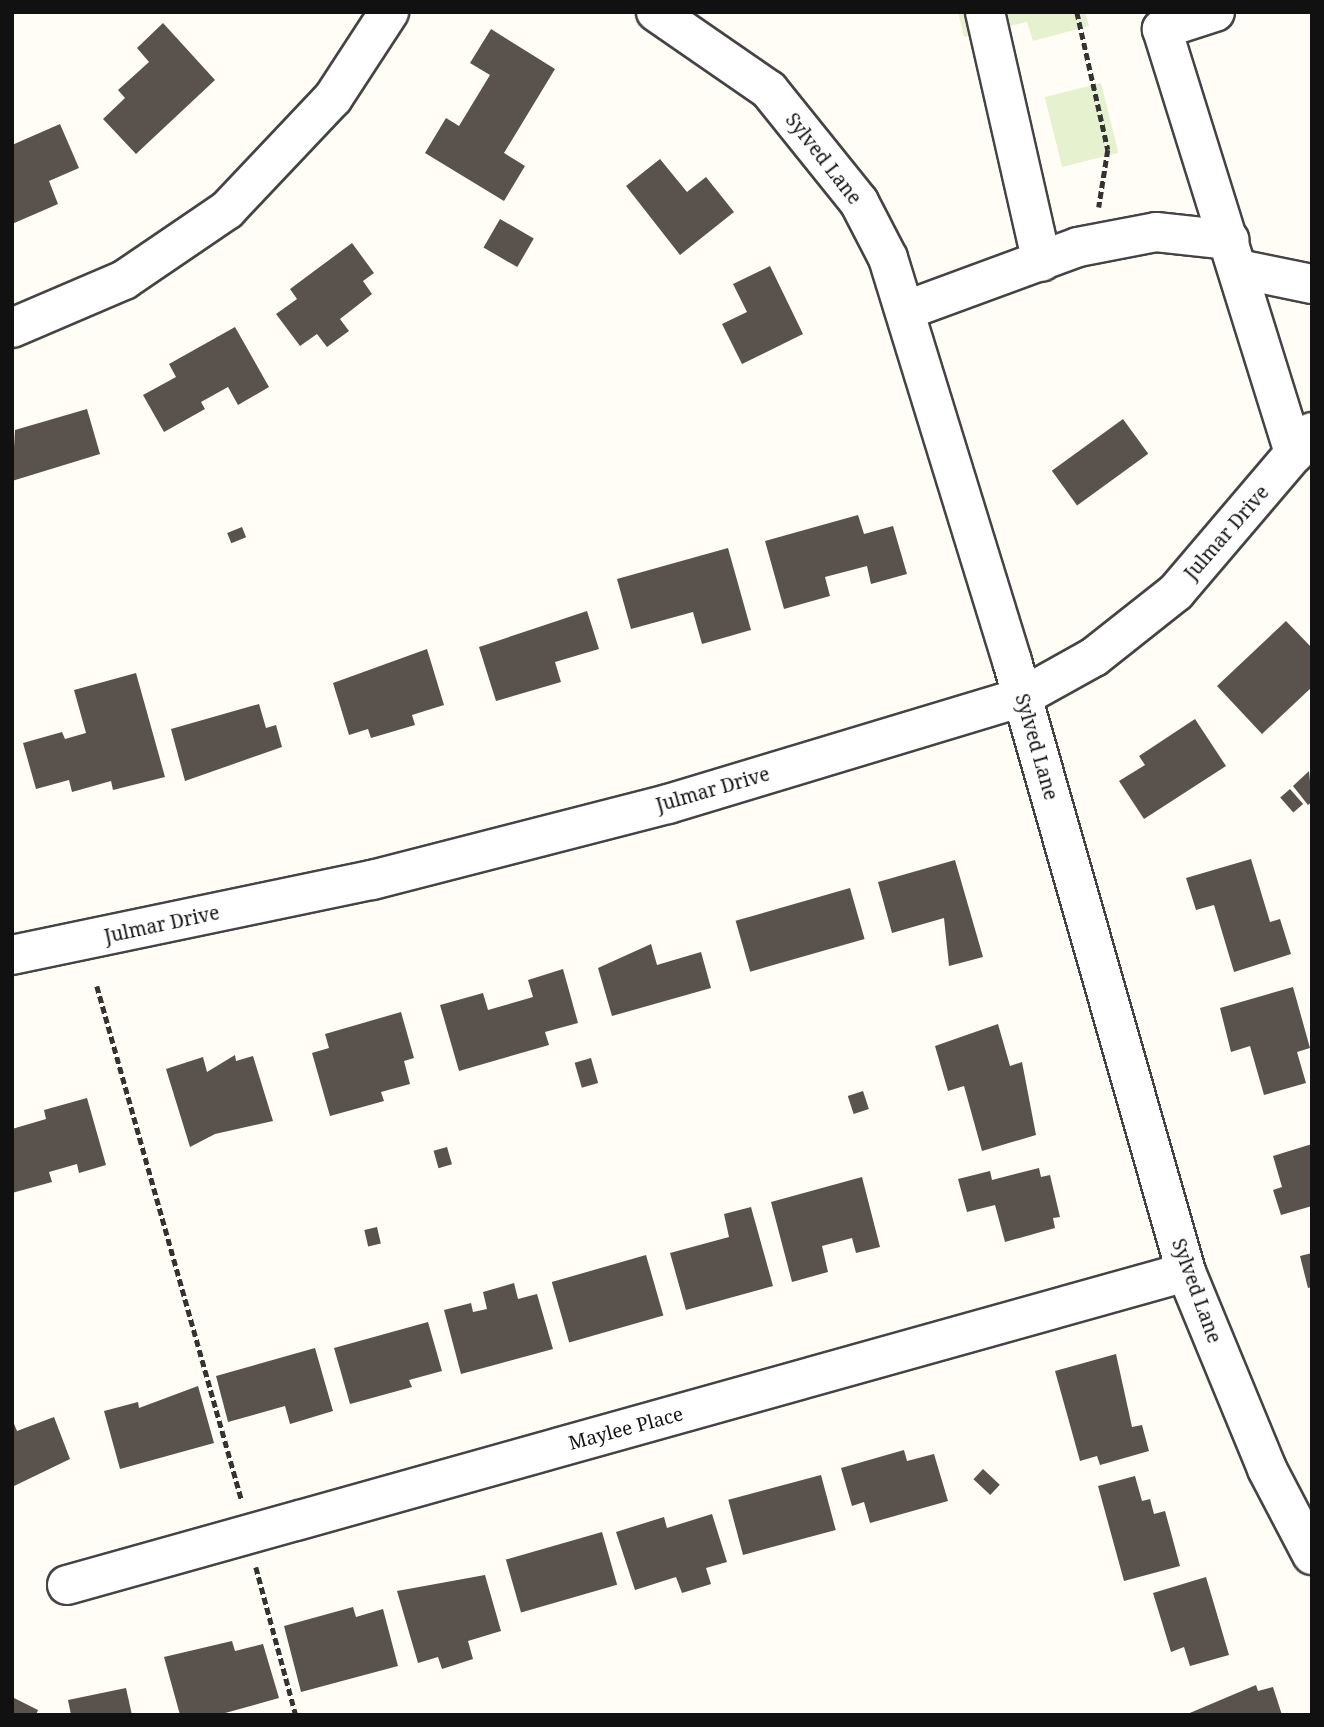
<!DOCTYPE html>
<html>
<head>
<meta charset="utf-8">
<style>
  body { margin:0 }
  #map { position:relative; width:1324px; height:1727px; overflow:hidden; background:#fffdf5; font-family:"Noto Serif",serif }
  div>[style] { position:absolute }
  .pitch>* { inset:0; background:#e6f2cf; transform-origin:0 0 }
  .building>* { inset:0; background:#5a524d; transform-origin:0 0 }
  .path>* { height:4.5px; margin-top:-2.25px; transform-origin:0; background:repeating-linear-gradient(90deg,#333 0 7px,transparent 0 10.5px) }
  .roads { filter:drop-shadow(2px 0 #444) drop-shadow(-2px 0 #444) drop-shadow(0 2px #444) drop-shadow(0 -2px #444) }
  .minor>* { height:38px; margin:-19px; padding:0 19px; transform-origin:19px; border-radius:19px; background:#fff }
  span { translate:-50% -50%; white-space:nowrap; text-align:center; line-height:1.15; -webkit-text-stroke:7px #fff; paint-order:stroke }
  .street-label { font-size:19px; color:#111 }
  .frame { position:absolute; inset:0; border:14px solid #111; pointer-events:none }
</style>
</head>
<body>
<div id="map">
  <div class="pitch">
    <div style="clip-path:polygon(958px 12px,1085px 12px,1089px 26px,1033px 41px,1027px 22px,964px 37px)"></div>
    <div style="left:1101px;top:83px;width:72px;height:58px;rotate:76deg"></div>
  </div>
  <div class="building">
    <div style="clip-path:polygon(163px 23px,215px 80px,136px 154px,103px 119px,125px 98px,118px 90px,149px 62px,137px 48px)"></div>
    <div style="clip-path:polygon(491px 29px,555px 69px,504px 153px,525px 166px,504px 201px,425px 153px,446px 118px,459px 126px,490px 75px,470px 63px)"></div>
    <div style="clip-path:polygon(60px 124px,79px 168px,49px 181px,58px 204px,12px 224px,12px 145px)"></div>
    <div style="clip-path:polygon(660px 159px,687px 192px,706px 177px,734px 212px,680px 255px,626px 186px)"></div>
    <div style="left:500px;top:219px;width:39px;height:33px;rotate:30deg"></div>
    <div style="clip-path:polygon(352px 243px,374px 273px,363px 281px,372px 294px,340px 319px,349px 331px,327px 347px,317px 334px,300px 346px,276px 314px,297px 299px,290px 289px)"></div>
    <div style="clip-path:polygon(770px 266px,803px 334px,742px 364px,722px 324px,747px 312px,733px 284px)"></div>
    <div style="clip-path:polygon(235px 327px,269px 387px,238px 405px,228px 387px,201px 402px,205px 409px,164px 432px,143px 395px,176px 377px,169px 364px)"></div>
    <div style="clip-path:polygon(87px 409px,100px 454px,12px 481px,15px 430px)"></div>
    <div style="left:1123px;top:419px;width:43px;height:88px;rotate:54deg"></div>
    <div style="clip-path:polygon(858px 515px,864px 534px,893px 526px,907px 574px,871px 584px,867px 566px,825px 577px,830px 596px,784px 609px,765px 541px)"></div>
    <div style="left:242px;top:527px;width:11px;height:16px;rotate:68deg"></div>
    <div style="clip-path:polygon(728px 548px,751px 630px,702px 644px,693px 612px,631px 629px,617px 579px)"></div>
    <div style="clip-path:polygon(587px 611px,599px 649px,555px 662px,561px 682px,496px 701px,479px 647px)"></div>
    <div style="clip-path:polygon(1286px 621px,1312px 648px,1312px 687px,1262px 734px,1217px 686px)"></div>
    <div style="clip-path:polygon(427px 649px,444px 705px,412px 715px,415px 725px,371px 738px,368px 729px,349px 735px,333px 683px)"></div>
    <div style="clip-path:polygon(136px 673px,165px 777px,113px 790px,111px 781px,72px 792px,69px 780px,36px 789px,23px 743px,62px 732px,65px 739px,86px 733px,74px 690px)"></div>
    <div style="clip-path:polygon(259px 704px,266px 728px,276px 725px,282px 747px,185px 781px,171px 729px)"></div>
    <div style="clip-path:polygon(1195px 719px,1226px 766px,1144px 819px,1119px 781px,1145px 765px,1139px 756px)"></div>
    <div style="clip-path:polygon(1309px 771px,1312px 802px,1308px 805px,1293px 786px)"></div>
    <div style="left:1290px;top:789px;width:20px;height:13px;rotate:49deg"></div>
    <div style="clip-path:polygon(1251px 859px,1270px 922px,1280px 919px,1291px 954px,1234px 972px,1214px 905px,1196px 910px,1186px 878px)"></div>
    <div style="clip-path:polygon(955px 860px,983px 957px,949px 966px,944px 918px,892px 933px,878px 882px)"></div>
    <div style="left:850px;top:888px;width:53px;height:119px;rotate:74deg"></div>
    <div style="clip-path:polygon(651px 944px,657px 965px,701px 952px,711px 988px,612px 1016px,598px 968px)"></div>
    <div style="clip-path:polygon(563px 969px,578px 1023px,545px 1032px,549px 1045px,459px 1071px,440px 1005px,483px 993px,488px 1010px,533px 997px,528px 980px)"></div>
    <div style="clip-path:polygon(1293px 987px,1310px 1048px,1297px 1052px,1306px 1083px,1264px 1095px,1250px 1046px,1231px 1052px,1220px 1008px)"></div>
    <div style="clip-path:polygon(401px 1012px,414px 1058px,404px 1061px,410px 1084px,381px 1092px,384px 1101px,330px 1116px,312px 1053px,329px 1048px,325px 1034px)"></div>
    <div style="clip-path:polygon(998px 1024px,1010px 1066px,1022px 1062px,1036px 1135px,982px 1151px,964px 1086px,948px 1091px,935px 1046px)"></div>
    <div style="clip-path:polygon(235px 1055px,236px 1061px,253px 1056px,273px 1121px,215px 1134px,190px 1147px,166px 1069px,203px 1057px,207px 1072px)"></div>
    <div style="left:591px;top:1058px;width:26px;height:17px;rotate:74deg"></div>
    <div style="left:863px;top:1091px;width:19px;height:16px;rotate:72deg"></div>
    <div style="clip-path:polygon(87px 1098px,106px 1165px,79px 1173px,77px 1164px,49px 1172px,52px 1182px,12px 1193px,12px 1129px,46px 1119px,44px 1110px)"></div>
    <div style="clip-path:polygon(1312px 1144px,1312px 1206px,1281px 1215px,1273px 1190px,1282px 1187px,1273px 1156px)"></div>
    <div style="left:447px;top:1147px;width:18px;height:14px;rotate:74deg"></div>
    <div style="clip-path:polygon(1039px 1168px,1041px 1177px,1050px 1175px,1060px 1217px,1053px 1218px,1055px 1228px,1005px 1242px,995px 1205px,967px 1212px,958px 1179px,990px 1171px,992px 1180px)"></div>
    <div style="clip-path:polygon(862px 1177px,880px 1247px,856px 1253px,852px 1238px,822px 1246px,828px 1272px,792px 1282px,771px 1202px)"></div>
    <div style="clip-path:polygon(751px 1207px,773px 1286px,686px 1310px,670px 1253px,729px 1237px,724px 1214px)"></div>
    <div style="left:377px;top:1227px;width:17px;height:13px;rotate:77deg"></div>
    <div style="clip-path:polygon(1312px 1253px,1312px 1287px,1308px 1288px,1300px 1256px)"></div>
    <div style="left:646px;top:1255px;width:63px;height:98px;rotate:74deg"></div>
    <div style="clip-path:polygon(514px 1283px,518px 1299px,537px 1294px,553px 1349px,461px 1374px,444px 1310px,471px 1303px,473px 1312px,487px 1309px,483px 1292px)"></div>
    <div style="clip-path:polygon(428px 1322px,442px 1371px,409px 1380px,412px 1387px,350px 1404px,334px 1348px)"></div>
    <div style="clip-path:polygon(315px 1348px,333px 1411px,290px 1424px,285px 1406px,228px 1422px,216px 1376px)"></div>
    <div style="clip-path:polygon(1116px 1354px,1132px 1427px,1142px 1425px,1149px 1451px,1100px 1465px,1097px 1456px,1080px 1461px,1055px 1371px)"></div>
    <div style="clip-path:polygon(198px 1386px,214px 1443px,120px 1469px,104px 1411px,138px 1402px,139px 1408px)"></div>
    <div style="clip-path:polygon(54px 1417px,70px 1459px,12px 1487px,12px 1419px,17px 1431px)"></div>
    <div style="clip-path:polygon(904px 1450px,907px 1461px,934px 1454px,948px 1501px,870px 1523px,864px 1502px,852px 1506px,841px 1468px)"></div>
    <div style="left:983px;top:1469px;width:23px;height:14px;rotate:43deg"></div>
    <div style="left:821px;top:1475px;width:57px;height:96px;rotate:75deg"></div>
    <div style="clip-path:polygon(1135px 1476px,1142px 1501px,1150px 1499px,1154px 1514px,1165px 1511px,1180px 1566px,1124px 1581px,1098px 1486px)"></div>
    <div style="clip-path:polygon(712px 1514px,727px 1562px,706px 1568px,711px 1584px,682px 1593px,676px 1577px,635px 1590px,616px 1532px,664px 1517px,667px 1528px)"></div>
    <div style="left:602px;top:1532px;width:55px;height:100px;rotate:74deg"></div>
    <div style="clip-path:polygon(485px 1575px,501px 1631px,468px 1641px,473px 1659px,442px 1669px,438px 1657px,418px 1663px,397px 1591px)"></div>
    <div style="clip-path:polygon(1206px 1577px,1229px 1655px,1190px 1666px,1184px 1647px,1171px 1652px,1153px 1593px)"></div>
    <div style="clip-path:polygon(353px 1607px,356px 1617px,383px 1609px,398px 1666px,301px 1692px,284px 1626px)"></div>
    <div style="clip-path:polygon(232px 1641px,235px 1651px,263px 1644px,279px 1698px,218px 1715px,180px 1715px,164px 1657px)"></div>
    <div style="clip-path:polygon(1256px 1685px,1258px 1691px,1273px 1687px,1282px 1715px,1185px 1715px)"></div>
    <div style="clip-path:polygon(126px 1688px,132px 1715px,71px 1715px,68px 1700px)"></div>
    <div style="clip-path:polygon(12px 1697px,38px 1710px,36px 1715px,12px 1715px)"></div>
  </div>
  <div class="path">
    <div style="left:1077px;top:12px;width:141px;rotate:77.3deg"></div>
    <div style="left:1108px;top:150px;width:58px;rotate:99deg"></div>
    <div style="left:97px;top:986px;width:535px;rotate:74.28deg"></div>
    <div style="left:256px;top:1567px;width:153px;rotate:74.9deg"></div>
  </div>
  <div class="roads">
    <div class="minor">
      <div style="left:656px;top:12px;width:137px;rotate:34.6deg"></div>
      <div style="left:769px;top:90px;width:144px;rotate:51.2deg"></div>
      <div style="left:859px;top:202px;width:63px;rotate:62.6deg"></div>
      <div style="left:888px;top:258px;width:422px;rotate:72.9deg"></div>
      <div style="left:1012px;top:661px;width:635px;rotate:74.1deg"></div>
      <div style="left:1186px;top:1272px;width:213px;rotate:67.6deg"></div>
      <div style="left:1267px;top:1469px;width:97px;rotate:62.4deg"></div>
      <div style="left:985px;top:12px;width:256px;rotate:77.2deg"></div>
      <div style="left:1215px;top:12px;width:56px;rotate:162.2deg"></div>
      <div style="left:1162px;top:29px;width:445px;rotate:72.7deg"></div>
      <div style="left:1239px;top:269px;width:75px;rotate:11.6deg"></div>
      <div style="left:907px;top:310px;width:182px;rotate:-20.2deg"></div>
      <div style="left:1078px;top:247px;width:79px;rotate:-10.9deg"></div>
      <div style="left:1156px;top:232px;width:74px;rotate:6.2deg"></div>
      <div style="left:12px;top:328px;width:122px;rotate:-23.2deg"></div>
      <div style="left:124px;top:280px;width:125px;rotate:-34.2deg"></div>
      <div style="left:227px;top:210px;width:154px;rotate:-46.6deg"></div>
      <div style="left:333px;top:98px;width:103px;rotate:-56.9deg"></div>
      <div style="left:12px;top:955px;width:368px;rotate:-11.8deg"></div>
      <div style="left:372px;top:880px;width:306px;rotate:-14.4deg"></div>
      <div style="left:668px;top:804px;width:370px;rotate:-16.8deg"></div>
      <div style="left:1022px;top:697px;width:82px;rotate:-29.1deg"></div>
      <div style="left:1094px;top:657px;width:105px;rotate:-38.4deg"></div>
      <div style="left:1176px;top:592px;width:210px;rotate:-49.6deg"></div>
      <div style="left:67px;top:1585px;width:1162px;rotate:-15.63deg"></div>
    </div>
  </div>
  <div class="street-label">
    <span style="left:823px;top:159px;rotate:52deg">Sylved Lane</span>
    <span style="left:1227px;top:533px;rotate:-49deg">Julmar Drive</span>
    <span style="left:1036px;top:747px;rotate:74deg">Sylved Lane</span>
    <span style="left:713px;top:790px;rotate:-16deg">Julmar Drive</span>
    <span style="left:162px;top:925px;rotate:-12deg">Julmar Drive</span>
    <span style="left:1196px;top:1291px;rotate:70deg">Sylved Lane</span>
    <span style="left:626px;top:1429px;rotate:-15deg">Maylee Place</span>
  </div>
  <div class="frame"></div>
</div>
</body>
</html>
